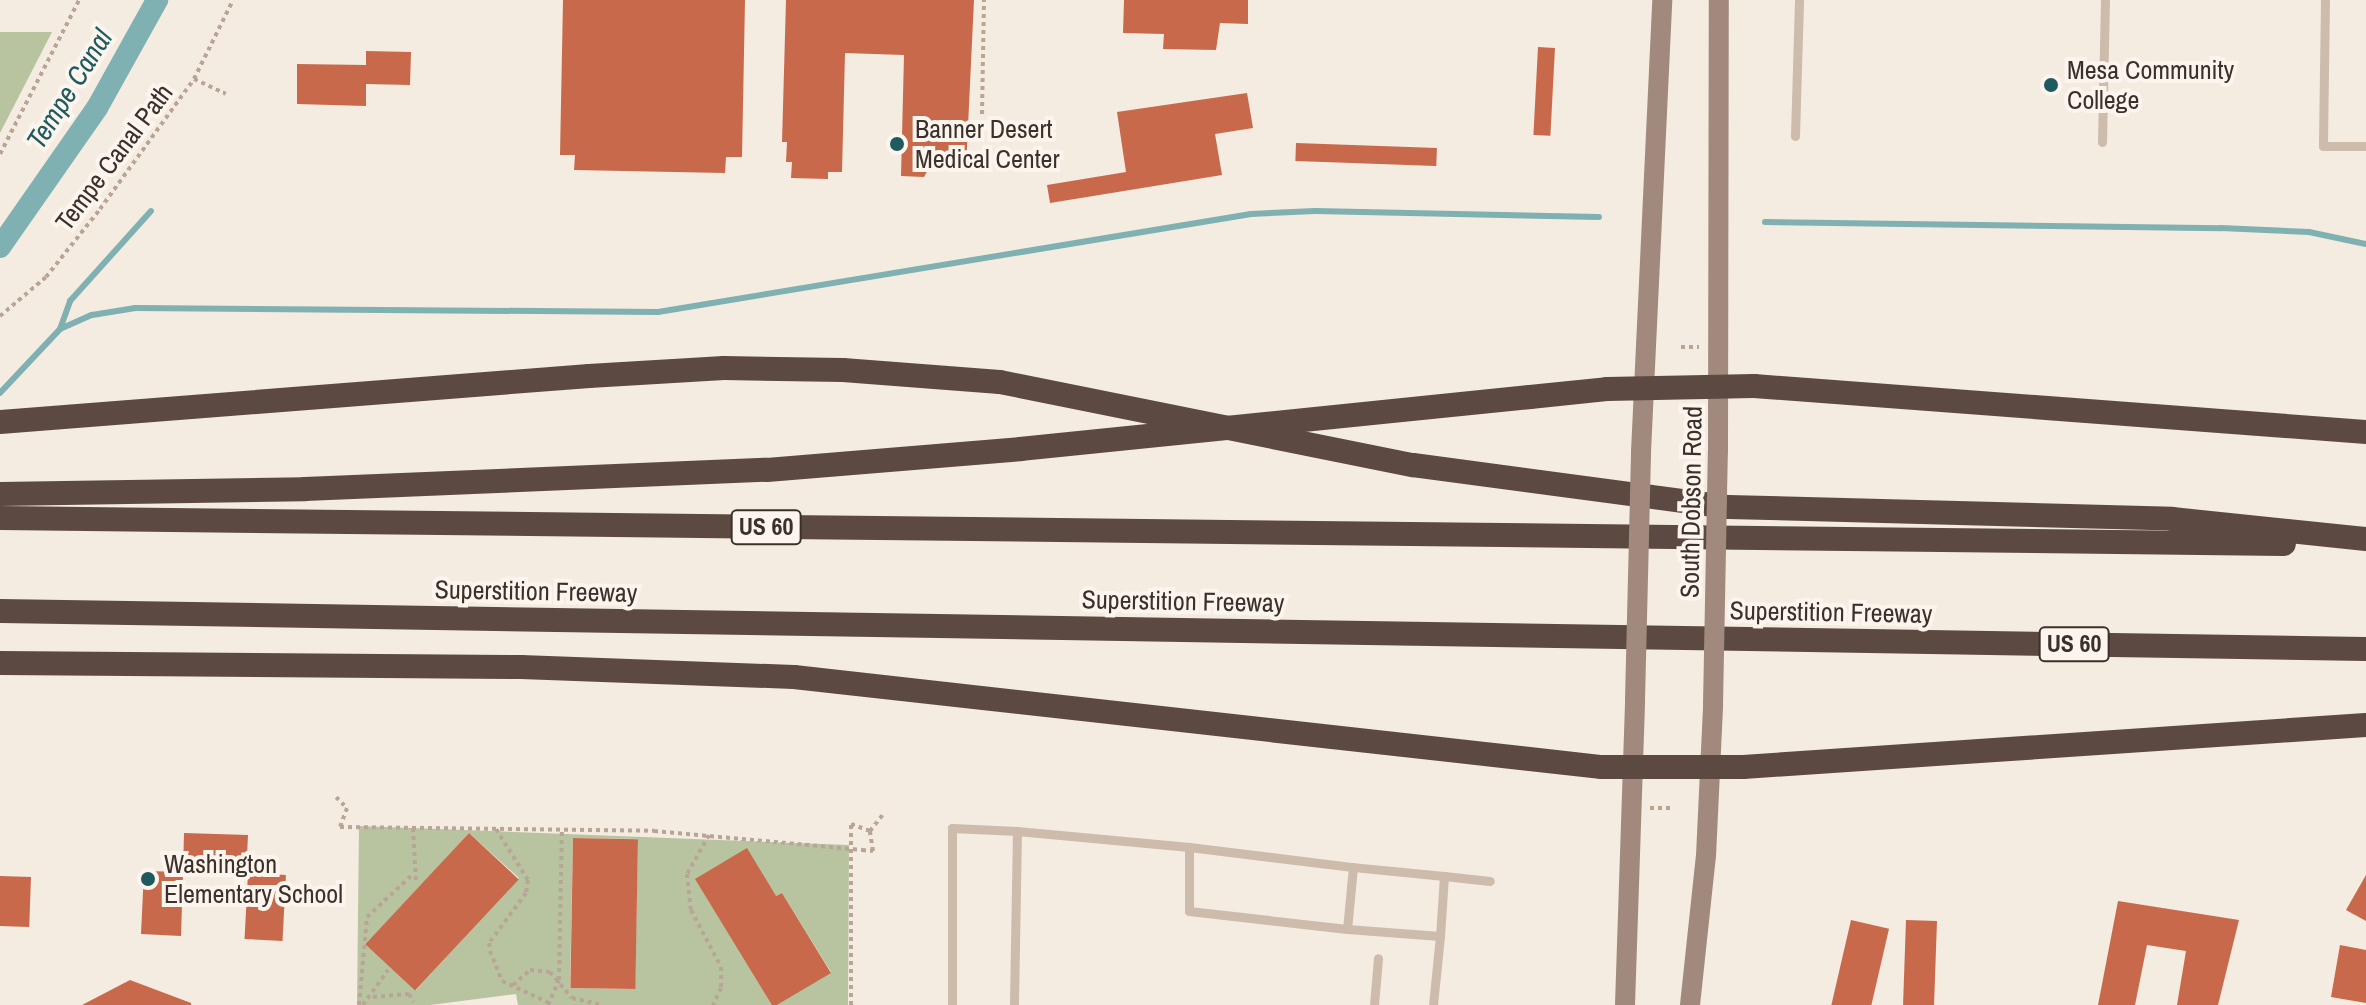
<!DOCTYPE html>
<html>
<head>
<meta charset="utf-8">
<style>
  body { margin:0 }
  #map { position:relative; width:2366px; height:1005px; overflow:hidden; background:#f4ebe1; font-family:"Archivo Narrow",sans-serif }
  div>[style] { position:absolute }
  .green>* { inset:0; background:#b8c4a0 }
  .stream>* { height:6px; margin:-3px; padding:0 3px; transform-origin:3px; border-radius:3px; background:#7fb0b2 }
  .canal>* { height:22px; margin:-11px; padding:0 11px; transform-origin:11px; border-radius:11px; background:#7fb0b2 }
  .building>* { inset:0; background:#c8694b; transform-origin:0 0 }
  .path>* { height:4px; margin-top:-2px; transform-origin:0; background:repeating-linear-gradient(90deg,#b9a596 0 4px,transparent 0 8px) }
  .lane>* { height:9px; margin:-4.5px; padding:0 4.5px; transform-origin:4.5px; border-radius:4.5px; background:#cdbbac }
  .secondary>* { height:20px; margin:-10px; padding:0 10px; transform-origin:10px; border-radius:10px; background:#a18a7d }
  .highway>* { height:24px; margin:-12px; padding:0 12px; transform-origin:12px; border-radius:12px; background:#5c4a42 }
  .secondary-bridge>* { height:20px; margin:-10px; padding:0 10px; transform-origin:10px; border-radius:10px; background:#a18a7d }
  .highway-bridge>* { height:24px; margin:-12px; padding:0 12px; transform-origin:12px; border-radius:12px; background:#5c4a42 }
  .dots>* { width:22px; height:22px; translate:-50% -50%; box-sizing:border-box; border:4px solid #fbf5ee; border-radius:50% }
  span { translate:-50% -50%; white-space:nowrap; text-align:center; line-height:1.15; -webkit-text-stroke:8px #fbf5ee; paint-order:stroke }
  .shield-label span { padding:2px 6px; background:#fbf5ee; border:2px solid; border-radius:6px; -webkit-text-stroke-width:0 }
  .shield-label { font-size:24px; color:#3b302b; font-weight:700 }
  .poi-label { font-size:26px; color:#3b302b }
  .left { translate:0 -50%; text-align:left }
  .street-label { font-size:26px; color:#3b302b }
  .water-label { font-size:28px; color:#1f5a5e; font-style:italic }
</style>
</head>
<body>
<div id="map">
  <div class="green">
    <div style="clip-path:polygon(0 32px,52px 32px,0 133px)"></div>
    <div style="clip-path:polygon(evenodd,359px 826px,849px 845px,848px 1005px,777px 1005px,831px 972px,782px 893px,776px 896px,772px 1005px,518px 1005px,516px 994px,430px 1005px,357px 1005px,359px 826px,469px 833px,519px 878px,416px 990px,367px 944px,469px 833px,359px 826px,573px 838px,638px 839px,635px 989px,570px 988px,573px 838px)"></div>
  </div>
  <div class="stream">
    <div style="left:1765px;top:222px;width:456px;rotate:0.8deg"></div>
    <div style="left:2221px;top:228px;width:88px;rotate:2.6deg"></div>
    <div style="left:2309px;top:232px;width:58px;rotate:11.9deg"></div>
    <div style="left:60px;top:329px;width:30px;rotate:-70deg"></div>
    <div style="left:70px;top:301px;width:121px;rotate:-48deg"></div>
    <div style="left:0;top:393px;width:88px;rotate:-46.8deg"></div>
    <div style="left:60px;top:329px;width:35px;rotate:-24deg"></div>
    <div style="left:92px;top:315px;width:44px;rotate:-9.2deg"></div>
    <div style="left:135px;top:308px;width:523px;rotate:0.44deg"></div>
    <div style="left:658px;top:312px;width:601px;rotate:-9.38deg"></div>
    <div style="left:1251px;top:214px;width:64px;rotate:-2.7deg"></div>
    <div style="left:1315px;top:211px;width:284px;rotate:1.2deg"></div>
  </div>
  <div class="canal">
    <div style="left:0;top:247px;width:169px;rotate:-55.1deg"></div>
    <div style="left:97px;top:108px;width:124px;rotate:-60.9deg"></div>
  </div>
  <div class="building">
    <div style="clip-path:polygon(563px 0,745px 0,742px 157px,726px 157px,725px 173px,574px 170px,575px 155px,560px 155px)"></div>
    <div style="clip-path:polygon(786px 0,974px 0,966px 168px,929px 168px,924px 177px,901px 176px,904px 55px,845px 53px,842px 172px,828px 172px,828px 179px,791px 178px,792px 162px,786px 162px,787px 142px,782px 142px)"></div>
    <div style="clip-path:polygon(1124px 0,1248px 0,1248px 24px,1220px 23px,1216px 50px,1163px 49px,1164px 34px,1123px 33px)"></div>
    <div style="left:1538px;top:47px;width:17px;height:88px;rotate:3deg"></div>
    <div style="clip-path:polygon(366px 51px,411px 52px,410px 85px,366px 84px,366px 106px,297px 104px,297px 64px,366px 65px)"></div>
    <div style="clip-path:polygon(1247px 93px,1253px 128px,1215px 134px,1222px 175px,1050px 203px,1047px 185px,1126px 172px,1117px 112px)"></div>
    <div style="left:1296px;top:143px;width:141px;height:18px;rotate:2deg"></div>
    <div style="clip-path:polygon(184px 833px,248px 835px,246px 876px,183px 873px,181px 936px,141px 934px,144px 871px,183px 872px)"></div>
    <div style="left:469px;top:833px;width:68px;height:152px;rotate:43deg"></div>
    <div style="left:573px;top:838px;width:65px;height:150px;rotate:1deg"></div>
    <div style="clip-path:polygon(747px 848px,776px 896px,782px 893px,831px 973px,777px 1005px,772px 1005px,695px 879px)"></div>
    <div style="left:248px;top:873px;width:38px;height:66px;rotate:3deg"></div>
    <div style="clip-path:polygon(2366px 875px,2366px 921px,2346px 910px)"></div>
    <div style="left:0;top:876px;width:31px;height:50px;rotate:2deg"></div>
    <div style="clip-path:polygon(2118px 901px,2239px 920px,2218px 1005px,2177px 1005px,2186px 951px,2147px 945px,2135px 1005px,2098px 1005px)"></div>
    <div style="left:1851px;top:920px;width:39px;height:88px;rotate:13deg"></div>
    <div style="left:1906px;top:920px;width:31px;height:85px;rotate:2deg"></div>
    <div style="clip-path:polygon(2340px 945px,2366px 950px,2366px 1003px,2331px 997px)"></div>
    <div style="clip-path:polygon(130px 980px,191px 1003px,191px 1005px,82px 1005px)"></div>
  </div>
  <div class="path">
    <div style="left:194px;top:79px;width:35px;rotate:25deg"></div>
    <div style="left:982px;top:114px;width:114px;rotate:-89deg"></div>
    <div style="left:0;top:154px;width:173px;rotate:-62.8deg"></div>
    <div style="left:0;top:316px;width:60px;rotate:-40.3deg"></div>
    <div style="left:46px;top:277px;width:87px;rotate:-51.5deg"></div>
    <div style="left:100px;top:209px;width:160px;rotate:-54.1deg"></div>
    <div style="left:194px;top:79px;width:88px;rotate:-63.7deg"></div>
    <div style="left:1681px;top:347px;width:18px"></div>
    <div style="left:336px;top:797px;width:16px;rotate:45deg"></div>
    <div style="left:347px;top:808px;width:20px;rotate:110deg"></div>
    <div style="left:340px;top:827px;width:314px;rotate:0.7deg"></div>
    <div style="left:654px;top:831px;width:209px;rotate:5.2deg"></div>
    <div style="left:862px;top:850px;width:11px;rotate:5deg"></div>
    <div style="left:873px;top:851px;width:20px;rotate:-99deg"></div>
    <div style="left:870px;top:831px;width:23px;rotate:-52deg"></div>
    <div style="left:1650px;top:808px;width:22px"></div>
    <div style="left:413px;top:828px;width:55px;rotate:86.9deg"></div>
    <div style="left:496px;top:829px;width:60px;rotate:57.9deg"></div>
    <div style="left:528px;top:880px;width:13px;rotate:99deg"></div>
    <div style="left:526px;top:893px;width:62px;rotate:126.5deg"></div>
    <div style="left:489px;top:943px;width:8px;rotate:83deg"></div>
    <div style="left:490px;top:951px;width:32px;rotate:68deg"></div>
    <div style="left:502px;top:981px;width:52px;rotate:25.1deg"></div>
    <div style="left:709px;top:835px;width:45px;rotate:119.4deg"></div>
    <div style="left:687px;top:874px;width:36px;rotate:84deg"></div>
    <div style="left:691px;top:910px;width:64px;rotate:62.2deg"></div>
    <div style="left:721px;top:967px;width:21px;rotate:90deg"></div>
    <div style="left:721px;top:988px;width:19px;rotate:115deg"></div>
    <div style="left:513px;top:985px;width:23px;rotate:-41deg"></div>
    <div style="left:530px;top:970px;width:20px;rotate:6deg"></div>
    <div style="left:550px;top:972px;width:34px;rotate:50deg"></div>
    <div style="left:572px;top:998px;width:31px;rotate:13deg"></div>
    <div style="left:373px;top:997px;width:36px;rotate:-5deg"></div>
    <div style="left:409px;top:994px;width:9px;rotate:63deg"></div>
    <div style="left:359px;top:1005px;width:88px;rotate:-84.8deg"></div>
    <div style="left:367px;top:917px;width:62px;rotate:-43deg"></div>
    <div style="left:363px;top:1005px;width:43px;rotate:-54.5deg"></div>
    <div style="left:548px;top:1005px;width:27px;rotate:-66deg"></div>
    <div style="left:559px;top:980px;width:150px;rotate:-88.9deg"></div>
    <div style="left:851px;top:1005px;width:181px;rotate:-90deg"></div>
    <div style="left:851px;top:824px;width:20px;rotate:20deg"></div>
  </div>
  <div class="lane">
    <div style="left:2325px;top:0;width:146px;rotate:90.8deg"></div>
    <div style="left:2323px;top:146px;width:43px"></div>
    <div style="left:1795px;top:136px;width:136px;rotate:-88.3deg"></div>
    <div style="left:2102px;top:142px;width:142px;rotate:-88.8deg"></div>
    <div style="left:1017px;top:831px;width:173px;rotate:5.3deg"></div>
    <div style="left:1444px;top:876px;width:46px;rotate:6.2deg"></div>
    <div style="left:1347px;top:929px;width:159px;rotate:-173.5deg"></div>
    <div style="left:1189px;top:911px;width:64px;rotate:-90deg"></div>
    <div style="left:1189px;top:847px;width:165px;rotate:7deg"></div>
    <div style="left:952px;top:1005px;width:177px;rotate:-90deg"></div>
    <div style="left:952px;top:828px;width:65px;rotate:2.6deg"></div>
    <div style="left:1017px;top:831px;width:174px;rotate:91deg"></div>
    <div style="left:1374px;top:1005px;width:47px;rotate:-85.1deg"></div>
    <div style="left:1433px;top:1005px;width:69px;rotate:-84.2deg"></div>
    <div style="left:1440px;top:936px;width:60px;rotate:-86.2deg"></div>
    <div style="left:1444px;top:876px;width:91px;rotate:-174.4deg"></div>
    <div style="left:1353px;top:867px;width:62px;rotate:95.5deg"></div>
    <div style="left:1347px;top:929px;width:93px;rotate:4.3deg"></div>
  </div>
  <div class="secondary">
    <div style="left:1718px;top:451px;width:451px;rotate:-89.9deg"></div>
    <div style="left:1641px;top:452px;width:452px;rotate:-87.3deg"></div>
    <div style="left:1625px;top:1005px;width:305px;rotate:-88.1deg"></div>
    <div style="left:1690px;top:1005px;width:150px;rotate:-83.9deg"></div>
    <div style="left:1706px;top:856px;width:151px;rotate:-87.3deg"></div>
  </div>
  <div class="highway">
    <div style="left:1530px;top:397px;width:77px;rotate:-5.9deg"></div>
    <div style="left:1607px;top:389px;width:147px;rotate:-1.2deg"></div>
    <div style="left:1754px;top:386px;width:614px;rotate:4.3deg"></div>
    <div style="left:0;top:422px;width:591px;rotate:-4.47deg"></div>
    <div style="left:589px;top:376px;width:135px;rotate:-3.4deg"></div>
    <div style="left:724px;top:368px;width:119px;rotate:1deg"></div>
    <div style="left:843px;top:370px;width:157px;rotate:4.4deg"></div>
    <div style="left:1000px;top:382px;width:421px;rotate:11.4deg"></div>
    <div style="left:1413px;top:465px;width:318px;rotate:7.6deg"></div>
    <div style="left:1728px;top:507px;width:444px;rotate:1.5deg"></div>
    <div style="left:2172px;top:519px;width:195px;rotate:5.9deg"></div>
    <div style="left:0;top:494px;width:305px;rotate:-0.9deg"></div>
    <div style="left:305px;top:489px;width:462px;rotate:-2.4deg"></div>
    <div style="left:767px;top:470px;width:254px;rotate:-4.7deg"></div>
    <div style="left:0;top:518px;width:2284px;rotate:0.65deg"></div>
    <div style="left:0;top:611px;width:2366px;rotate:0.92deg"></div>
    <div style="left:0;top:663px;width:521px;rotate:0.44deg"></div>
    <div style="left:521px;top:667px;width:273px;rotate:2.1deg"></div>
    <div style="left:794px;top:677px;width:813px;rotate:6.36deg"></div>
    <div style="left:1602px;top:767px;width:141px"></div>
    <div style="left:1743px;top:767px;width:624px;rotate:-3.86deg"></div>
  </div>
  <div class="secondary-bridge">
    <div style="left:1635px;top:700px;width:248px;rotate:-88.6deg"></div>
    <div style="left:1713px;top:705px;width:254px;rotate:-88.9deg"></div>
  </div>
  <div class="highway-bridge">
    <div style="left:1020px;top:449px;width:513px;rotate:-5.82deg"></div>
  </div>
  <div class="dots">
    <div style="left:2051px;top:85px;background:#1f5a5e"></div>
    <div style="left:897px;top:144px;background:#1f5a5e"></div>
    <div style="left:148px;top:879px;background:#1f5a5e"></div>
  </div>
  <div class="shield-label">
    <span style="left:766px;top:527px">US 60</span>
    <span style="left:2074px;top:644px">US 60</span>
  </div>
  <div class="poi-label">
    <span class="left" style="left:2067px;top:85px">Mesa Community<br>College</span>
    <span class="left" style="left:915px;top:144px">Banner Desert<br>Medical Center</span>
    <span class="left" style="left:164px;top:879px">Washington<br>Elementary School</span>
  </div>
  <div class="street-label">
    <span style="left:114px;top:157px;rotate:-53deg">Tempe Canal Path</span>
    <span style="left:1691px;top:502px;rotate:-89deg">South Dobson Road</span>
    <span style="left:536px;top:591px;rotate:1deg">Superstition Freeway</span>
    <span style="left:1183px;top:601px;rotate:1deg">Superstition Freeway</span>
    <span style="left:1831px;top:612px;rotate:1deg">Superstition Freeway</span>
  </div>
  <div class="water-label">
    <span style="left:69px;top:89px;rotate:-58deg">Tempe Canal</span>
  </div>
</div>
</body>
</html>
